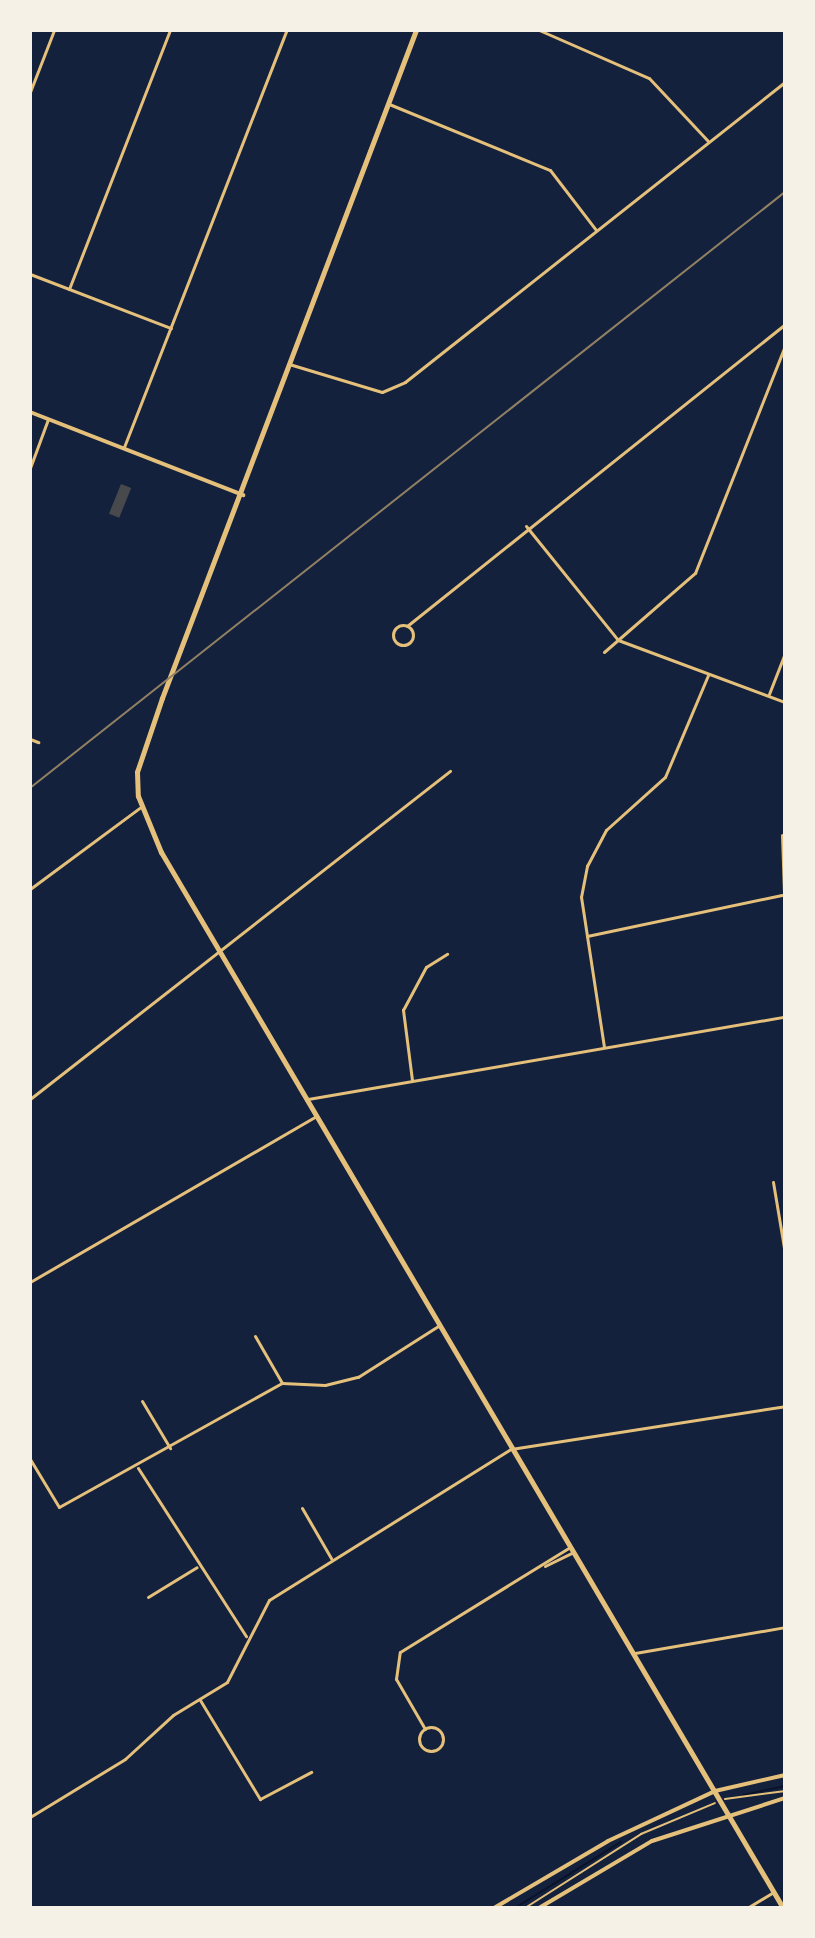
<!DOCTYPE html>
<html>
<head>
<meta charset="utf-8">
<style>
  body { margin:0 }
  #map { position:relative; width:815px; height:1938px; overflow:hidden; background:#14213d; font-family:"Source Serif 4",serif }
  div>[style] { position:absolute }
  .stream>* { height:2px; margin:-1px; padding:0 1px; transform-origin:1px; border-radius:1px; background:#0b132b }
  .building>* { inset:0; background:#48494c; transform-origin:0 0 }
  .path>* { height:2px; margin:-1px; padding:0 1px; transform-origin:1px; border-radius:1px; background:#e5c07b }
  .minor>* { height:3px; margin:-1.5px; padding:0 1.5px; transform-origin:1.5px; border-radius:1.5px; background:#e5c07b }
  .minor>.ring { margin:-1.5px; padding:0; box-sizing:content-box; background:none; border:3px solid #e5c07b; border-radius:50% }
  .tertiary>* { height:4px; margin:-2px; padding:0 2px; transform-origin:2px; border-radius:2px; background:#e5c07b }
  .secondary>* { height:5px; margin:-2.5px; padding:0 2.5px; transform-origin:2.5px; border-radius:2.5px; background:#e5c07b }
  .rail>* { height:2px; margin:-1px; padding:0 1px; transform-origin:1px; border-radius:1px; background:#918062 }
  span { translate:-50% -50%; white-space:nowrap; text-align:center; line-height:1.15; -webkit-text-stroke:7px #f6f1e7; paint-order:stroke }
  .frame { position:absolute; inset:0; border:32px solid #f6f1e7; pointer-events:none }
</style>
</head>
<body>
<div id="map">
  <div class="stream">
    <div style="left:743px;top:1795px;width:43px;rotate:-12.1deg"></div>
    <div style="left:515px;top:1908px;width:125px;rotate:-31.9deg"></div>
  </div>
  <div class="building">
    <div style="left:121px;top:484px;width:11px;height:32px;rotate:22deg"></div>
  </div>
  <div class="path">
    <div style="left:725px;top:1799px;width:61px;rotate:-7.6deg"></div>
    <div style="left:525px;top:1908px;width:138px;rotate:-32.5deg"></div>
    <div style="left:641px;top:1834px;width:80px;rotate:-22.7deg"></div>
  </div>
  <div class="minor">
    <div style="left:539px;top:30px;width:120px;rotate:23.6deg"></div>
    <div style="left:649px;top:78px;width:86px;rotate:46.9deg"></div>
    <div style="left:30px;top:92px;width:66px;rotate:-68.8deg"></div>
    <div style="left:389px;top:104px;width:174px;rotate:22.3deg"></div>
    <div style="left:550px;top:170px;width:76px;rotate:52.5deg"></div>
    <div style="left:30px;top:274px;width:151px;rotate:21deg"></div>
    <div style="left:69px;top:289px;width:278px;rotate:-68.7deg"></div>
    <div style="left:289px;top:364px;width:97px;rotate:16.8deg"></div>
    <div style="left:382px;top:392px;width:25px;rotate:-23deg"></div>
    <div style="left:405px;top:382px;width:484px;rotate:-38.3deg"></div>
    <div style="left:124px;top:447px;width:448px;rotate:-68.7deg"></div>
    <div style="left:30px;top:468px;width:52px;rotate:-69.8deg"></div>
    <div style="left:526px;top:526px;width:146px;rotate:51.1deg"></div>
    <div style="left:618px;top:640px;width:178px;rotate:20.4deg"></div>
    <div class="ring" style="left:393px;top:625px;width:17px;height:17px"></div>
    <div style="left:407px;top:626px;width:484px;rotate:-38.6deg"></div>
    <div style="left:604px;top:652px;width:121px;rotate:-41deg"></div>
    <div style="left:695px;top:573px;width:244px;rotate:-68.4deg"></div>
    <div style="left:769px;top:694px;width:44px;rotate:-68.7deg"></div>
    <div style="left:30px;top:739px;width:9px;rotate:21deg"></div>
    <div style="left:782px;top:835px;width:86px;rotate:88deg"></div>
    <div style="left:30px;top:889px;width:138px;rotate:-36.5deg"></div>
    <div style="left:587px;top:936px;width:199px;rotate:-11.9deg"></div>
    <div style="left:604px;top:1047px;width:152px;rotate:-98.7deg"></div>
    <div style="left:581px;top:897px;width:32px;rotate:-79deg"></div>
    <div style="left:587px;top:866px;width:41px;rotate:-62.2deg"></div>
    <div style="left:606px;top:830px;width:79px;rotate:-41.9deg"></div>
    <div style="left:665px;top:777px;width:111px;rotate:-67.1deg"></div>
    <div style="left:412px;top:1080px;width:71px;rotate:-97.3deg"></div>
    <div style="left:403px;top:1010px;width:49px;rotate:-61.9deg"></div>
    <div style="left:426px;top:967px;width:25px;rotate:-32deg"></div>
    <div style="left:30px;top:1099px;width:533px;rotate:-37.99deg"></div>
    <div style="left:308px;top:1099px;width:484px;rotate:-9.8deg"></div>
    <div style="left:773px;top:1182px;width:73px;rotate:80.5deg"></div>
    <div style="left:30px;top:1282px;width:331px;rotate:-30.1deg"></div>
    <div style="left:255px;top:1336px;width:54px;rotate:60.1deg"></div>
    <div style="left:142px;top:1401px;width:55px;rotate:59.2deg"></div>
    <div style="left:30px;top:1459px;width:56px;rotate:58.9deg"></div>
    <div style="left:59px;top:1507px;width:255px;rotate:-29.1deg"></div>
    <div style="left:282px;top:1383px;width:43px;rotate:2.7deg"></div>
    <div style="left:325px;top:1385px;width:34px;rotate:-14deg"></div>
    <div style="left:358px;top:1377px;width:95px;rotate:-32.5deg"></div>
    <div style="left:138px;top:1468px;width:200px;rotate:57.3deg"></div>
    <div style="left:302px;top:1508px;width:58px;rotate:59.9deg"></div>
    <div style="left:545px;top:1566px;width:32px;rotate:-26deg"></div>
    <div style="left:148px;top:1597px;width:57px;rotate:-31.5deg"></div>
    <div style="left:635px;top:1653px;width:152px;rotate:-9.8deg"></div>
    <div style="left:200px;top:1700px;width:116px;rotate:58.8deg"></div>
    <div style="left:260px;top:1799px;width:58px;rotate:-27.9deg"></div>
    <div class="ring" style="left:419px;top:1727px;width:21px;height:21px"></div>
    <div style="left:425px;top:1729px;width:58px;rotate:-120.1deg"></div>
    <div style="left:396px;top:1679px;width:27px;rotate:-82deg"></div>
    <div style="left:400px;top:1652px;width:200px;rotate:-31.7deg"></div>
    <div style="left:30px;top:1817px;width:111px;rotate:-31.4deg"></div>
    <div style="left:125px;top:1759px;width:65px;rotate:-42.5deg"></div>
    <div style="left:173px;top:1715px;width:63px;rotate:-31.4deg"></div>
    <div style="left:227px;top:1682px;width:92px;rotate:-62.9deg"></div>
    <div style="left:269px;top:1600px;width:285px;rotate:-32deg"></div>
    <div style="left:511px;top:1449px;width:277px;rotate:-8.9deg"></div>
    <div style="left:747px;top:1908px;width:31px;rotate:-31deg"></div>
  </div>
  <div class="tertiary">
    <div style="left:30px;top:412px;width:229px;rotate:21.3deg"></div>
    <div style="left:494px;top:1908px;width:132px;rotate:-30.4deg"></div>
    <div style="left:608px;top:1841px;width:118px;rotate:-25deg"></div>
    <div style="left:715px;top:1791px;width:72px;rotate:-12.9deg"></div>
    <div style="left:539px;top:1908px;width:131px;rotate:-30.7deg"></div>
    <div style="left:652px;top:1841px;width:140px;rotate:-17.9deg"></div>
  </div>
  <div class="secondary">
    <div style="left:416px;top:30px;width:715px;rotate:110.82deg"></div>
    <div style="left:162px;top:698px;width:78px;rotate:108.7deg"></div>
    <div style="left:137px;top:772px;width:24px;rotate:88deg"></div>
    <div style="left:138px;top:796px;width:61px;rotate:67.7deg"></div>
    <div style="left:161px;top:852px;width:1226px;rotate:59.5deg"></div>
  </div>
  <div class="rail">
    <div style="left:30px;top:788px;width:962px;rotate:-38.29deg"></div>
  </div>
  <div class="frame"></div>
</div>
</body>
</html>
